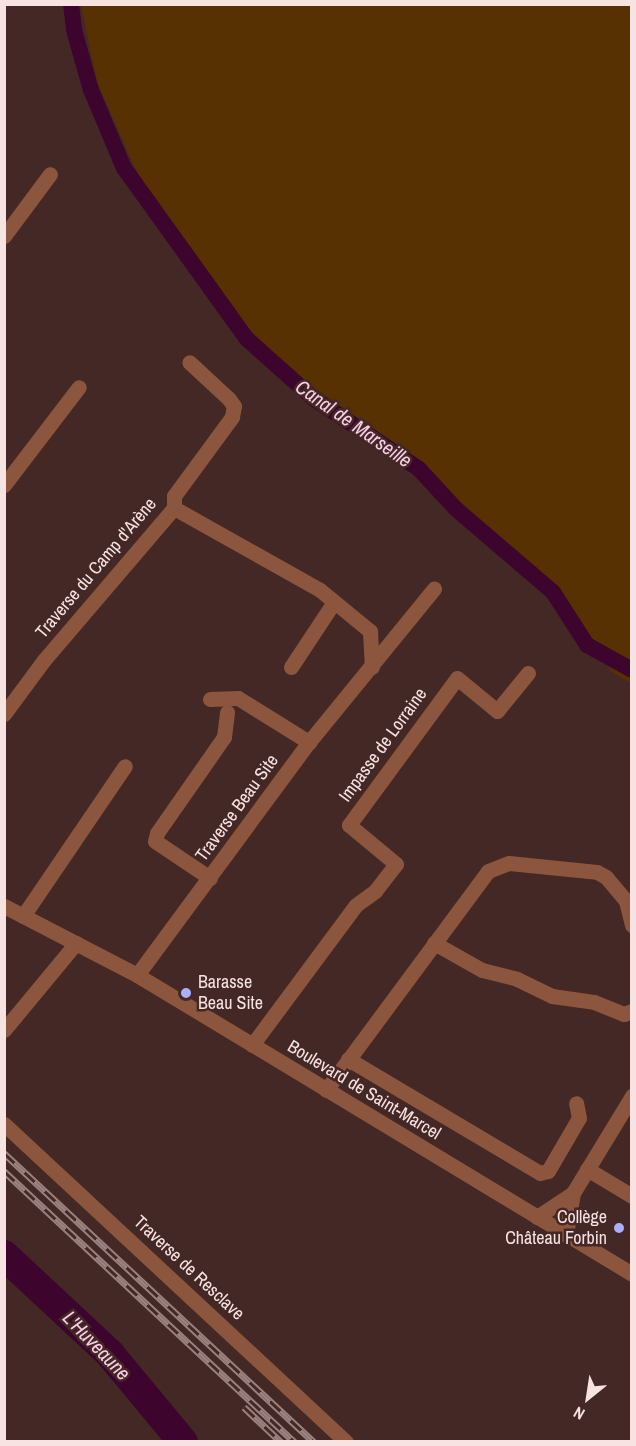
<!DOCTYPE html>
<html>
<head>
<meta charset="utf-8">
<style>
  body { margin:0 }
  #map { position:relative; width:636px; height:1446px; overflow:hidden; background:#442826; font-family:"Archivo Narrow",sans-serif }
  div>[style] { position:absolute }
  .green>* { inset:0; background:#573102 }
  .canal>* { height:16px; margin:-8px; padding:0 8px; transform-origin:8px; border-radius:8px; background:#3d052e }
  .river>* { height:30px; margin:-15px; padding:0 15px; transform-origin:15px; border-radius:15px; background:#3d052e }
  .minor>* { height:15px; margin:-7.5px; padding:0 7.5px; transform-origin:7.5px; border-radius:7.5px; background:#8c553d }
  .rail>* { height:7px; margin-top:-3.5px; transform-origin:0; background:repeating-linear-gradient(90deg,#442826 0 14px,#99817f 0 28px); box-sizing:border-box; border-block:2px solid #99817f }
  .dots>* { width:16px; height:16px; translate:-50% -50%; box-sizing:border-box; border:3px solid #442826; border-radius:50% }
  span { translate:-50% -50%; white-space:nowrap; text-align:center; line-height:1.15; -webkit-text-stroke:5px #442826; paint-order:stroke }
  .street-label { font-size:18px; color:#f7e3e2 }
  .poi-label { font-size:18px; color:#f7e3e2 }
  .left { translate:0 -50%; text-align:left }
  .right { translate:-100% -50%; text-align:right }
  .water-label { font-size:20px; color:#facee8; font-style:italic }
  .frame { position:absolute; inset:0; border:6px solid #f7e3e2; pointer-events:none }
  .north { position:absolute; left:558px; top:1368px; width:60px; height:60px; -webkit-text-stroke:4px #442826; paint-order:stroke; rotate:210deg; font-size:16px; font-weight:700; line-height:24px; text-align:center; color:#f7e3e2 }
  .north::after { content:''; display:block; margin:auto; width:21px; height:27px; background:#f7e3e2; clip-path:polygon(50% 0,100% 100%,50% 72%,0 100%) }
</style>
</head>
<body>
<div id="map">
  <div class="green">
    <div style="clip-path:polygon(81px 5px,631px 5px,631px 683px,613px 673px,548px 585px,502px 558px,405px 450px,265px 354px,156px 203px,135px 168px,97px 82px)"></div>
  </div>
  <div class="canal">
    <div style="left:71px;top:4px;width:26px;rotate:83deg"></div>
    <div style="left:74px;top:30px;width:62px;rotate:74.2deg"></div>
    <div style="left:91px;top:90px;width:85px;rotate:67.1deg"></div>
    <div style="left:124px;top:168px;width:211px;rotate:54.3deg"></div>
    <div style="left:247px;top:339px;width:89px;rotate:41.8deg"></div>
    <div style="left:313px;top:398px;width:128px;rotate:33.8deg"></div>
    <div style="left:419px;top:469px;width:54px;rotate:47.2deg"></div>
    <div style="left:456px;top:509px;width:128px;rotate:40.6deg"></div>
    <div style="left:553px;top:592px;width:63px;rotate:57.3deg"></div>
    <div style="left:587px;top:645px;width:51px;rotate:29.1deg"></div>
  </div>
  <div class="river">
    <div style="left:4px;top:1255px;width:145px;rotate:43deg"></div>
    <div style="left:110px;top:1354px;width:114px;rotate:50.3deg"></div>
  </div>
  <div class="minor">
    <div style="left:4px;top:236px;width:77px;rotate:-53.4deg"></div>
    <div style="left:4px;top:485px;width:123px;rotate:-52.6deg"></div>
    <div style="left:174px;top:508px;width:167px;rotate:29.3deg"></div>
    <div style="left:320px;top:590px;width:65px;rotate:39.4deg"></div>
    <div style="left:370px;top:631px;width:36px;rotate:87deg"></div>
    <div style="left:291px;top:667px;width:78px;rotate:-56.5deg"></div>
    <div style="left:210px;top:699px;width:28px;rotate:-2deg"></div>
    <div style="left:238px;top:698px;width:84px;rotate:31.8deg"></div>
    <div style="left:4px;top:714px;width:67px;rotate:-53.5deg"></div>
    <div style="left:44px;top:660px;width:200px;rotate:-49.5deg"></div>
    <div style="left:174px;top:508px;width:12px;rotate:-90deg"></div>
    <div style="left:174px;top:496px;width:98px;rotate:-53.7deg"></div>
    <div style="left:232px;top:417px;width:11px;rotate:-80deg"></div>
    <div style="left:234px;top:406px;width:9px;rotate:-126deg"></div>
    <div style="left:229px;top:399px;width:54px;rotate:-137.2deg"></div>
    <div style="left:210px;top:878px;width:66px;rotate:-146.1deg"></div>
    <div style="left:155px;top:841px;width:8px;rotate:-76deg"></div>
    <div style="left:157px;top:833px;width:117px;rotate:-55.1deg"></div>
    <div style="left:224px;top:737px;width:25px;rotate:-83deg"></div>
    <div style="left:4px;top:906px;width:150px;rotate:27.4deg"></div>
    <div style="left:137px;top:975px;width:578px;rotate:31.13deg"></div>
    <div style="left:23px;top:916px;width:181px;rotate:-55.8deg"></div>
    <div style="left:434px;top:943px;width:55px;rotate:29.4deg"></div>
    <div style="left:482px;top:970px;width:36px;rotate:14deg"></div>
    <div style="left:517px;top:979px;width:39px;rotate:26deg"></div>
    <div style="left:552px;top:996px;width:42px;rotate:8.1deg"></div>
    <div style="left:594px;top:1002px;width:32px;rotate:22deg"></div>
    <div style="left:624px;top:1014px;width:9px;rotate:-21deg"></div>
    <div style="left:137px;top:975px;width:290px;rotate:-53.6deg"></div>
    <div style="left:309px;top:742px;width:198px;rotate:-50.8deg"></div>
    <div style="left:4px;top:1030px;width:113px;rotate:-50.4deg"></div>
    <div style="left:252px;top:1045px;width:174px;rotate:-53.4deg"></div>
    <div style="left:356px;top:905px;width:24px;rotate:-36deg"></div>
    <div style="left:375px;top:891px;width:34px;rotate:-52deg"></div>
    <div style="left:396px;top:864px;width:61px;rotate:-140.3deg"></div>
    <div style="left:349px;top:825px;width:182px;rotate:-53.7deg"></div>
    <div style="left:457px;top:678px;width:52px;rotate:39.5deg"></div>
    <div style="left:497px;top:711px;width:49px;rotate:-50.8deg"></div>
    <div style="left:348px;top:1059px;width:223px;rotate:30.7deg"></div>
    <div style="left:540px;top:1173px;width:8px;rotate:-14deg"></div>
    <div style="left:548px;top:1171px;width:61px;rotate:-59.7deg"></div>
    <div style="left:579px;top:1118px;width:15px;rotate:-101deg"></div>
    <div style="left:326px;top:1090px;width:272px;rotate:-53.5deg"></div>
    <div style="left:488px;top:871px;width:22px;rotate:-21deg"></div>
    <div style="left:509px;top:863px;width:88px;rotate:5.8deg"></div>
    <div style="left:597px;top:872px;width:10px;rotate:29deg"></div>
    <div style="left:606px;top:877px;width:31px;rotate:50deg"></div>
    <div style="left:626px;top:901px;width:25px;rotate:76deg"></div>
    <div style="left:4px;top:1124px;width:467px;rotate:42.9deg"></div>
    <div style="left:587px;top:1169px;width:52px;rotate:31deg"></div>
    <div style="left:537px;top:1217px;width:43px;rotate:-33.7deg"></div>
    <div style="left:566px;top:1235px;width:43px;rotate:-80.5deg"></div>
    <div style="left:573px;top:1193px;width:114px;rotate:-58.7deg"></div>
  </div>
  <div class="rail">
    <div style="left:4px;top:1153px;width:424px;rotate:43deg"></div>
    <div style="left:4px;top:1171px;width:398px;rotate:43deg"></div>
    <div style="left:244px;top:1407px;width:51px;rotate:43.4deg"></div>
  </div>
  <div class="dots">
    <div style="left:186px;top:993px;background:#abaffb"></div>
    <div style="left:619px;top:1228px;background:#abaffb"></div>
  </div>
  <div class="street-label">
    <span style="left:96px;top:568px;rotate:-50deg">Traverse du Camp d'Arène</span>
    <span style="left:383px;top:745px;rotate:-54deg">Impasse de Lorraine</span>
    <span style="left:237px;top:808px;rotate:-54deg">Traverse Beau Site</span>
    <span style="left:364px;top:1090px;rotate:31deg">Boulevard de Saint-Marcel</span>
    <span style="left:189px;top:1268px;rotate:43deg">Traverse de Resclave</span>
  </div>
  <div class="poi-label">
    <span class="left" style="left:198px;top:993px">Barasse<br>Beau Site</span>
    <span class="right" style="left:607px;top:1228px">Collège<br>Château Forbin</span>
  </div>
  <div class="water-label">
    <span style="left:354px;top:423px;rotate:35deg">Canal de Marseille</span>
    <span style="left:97px;top:1345px;rotate:46deg">L'Huveaune</span>
  </div>
  <div class="frame"></div>
  <div class="north">N</div>
</div>
</body>
</html>
